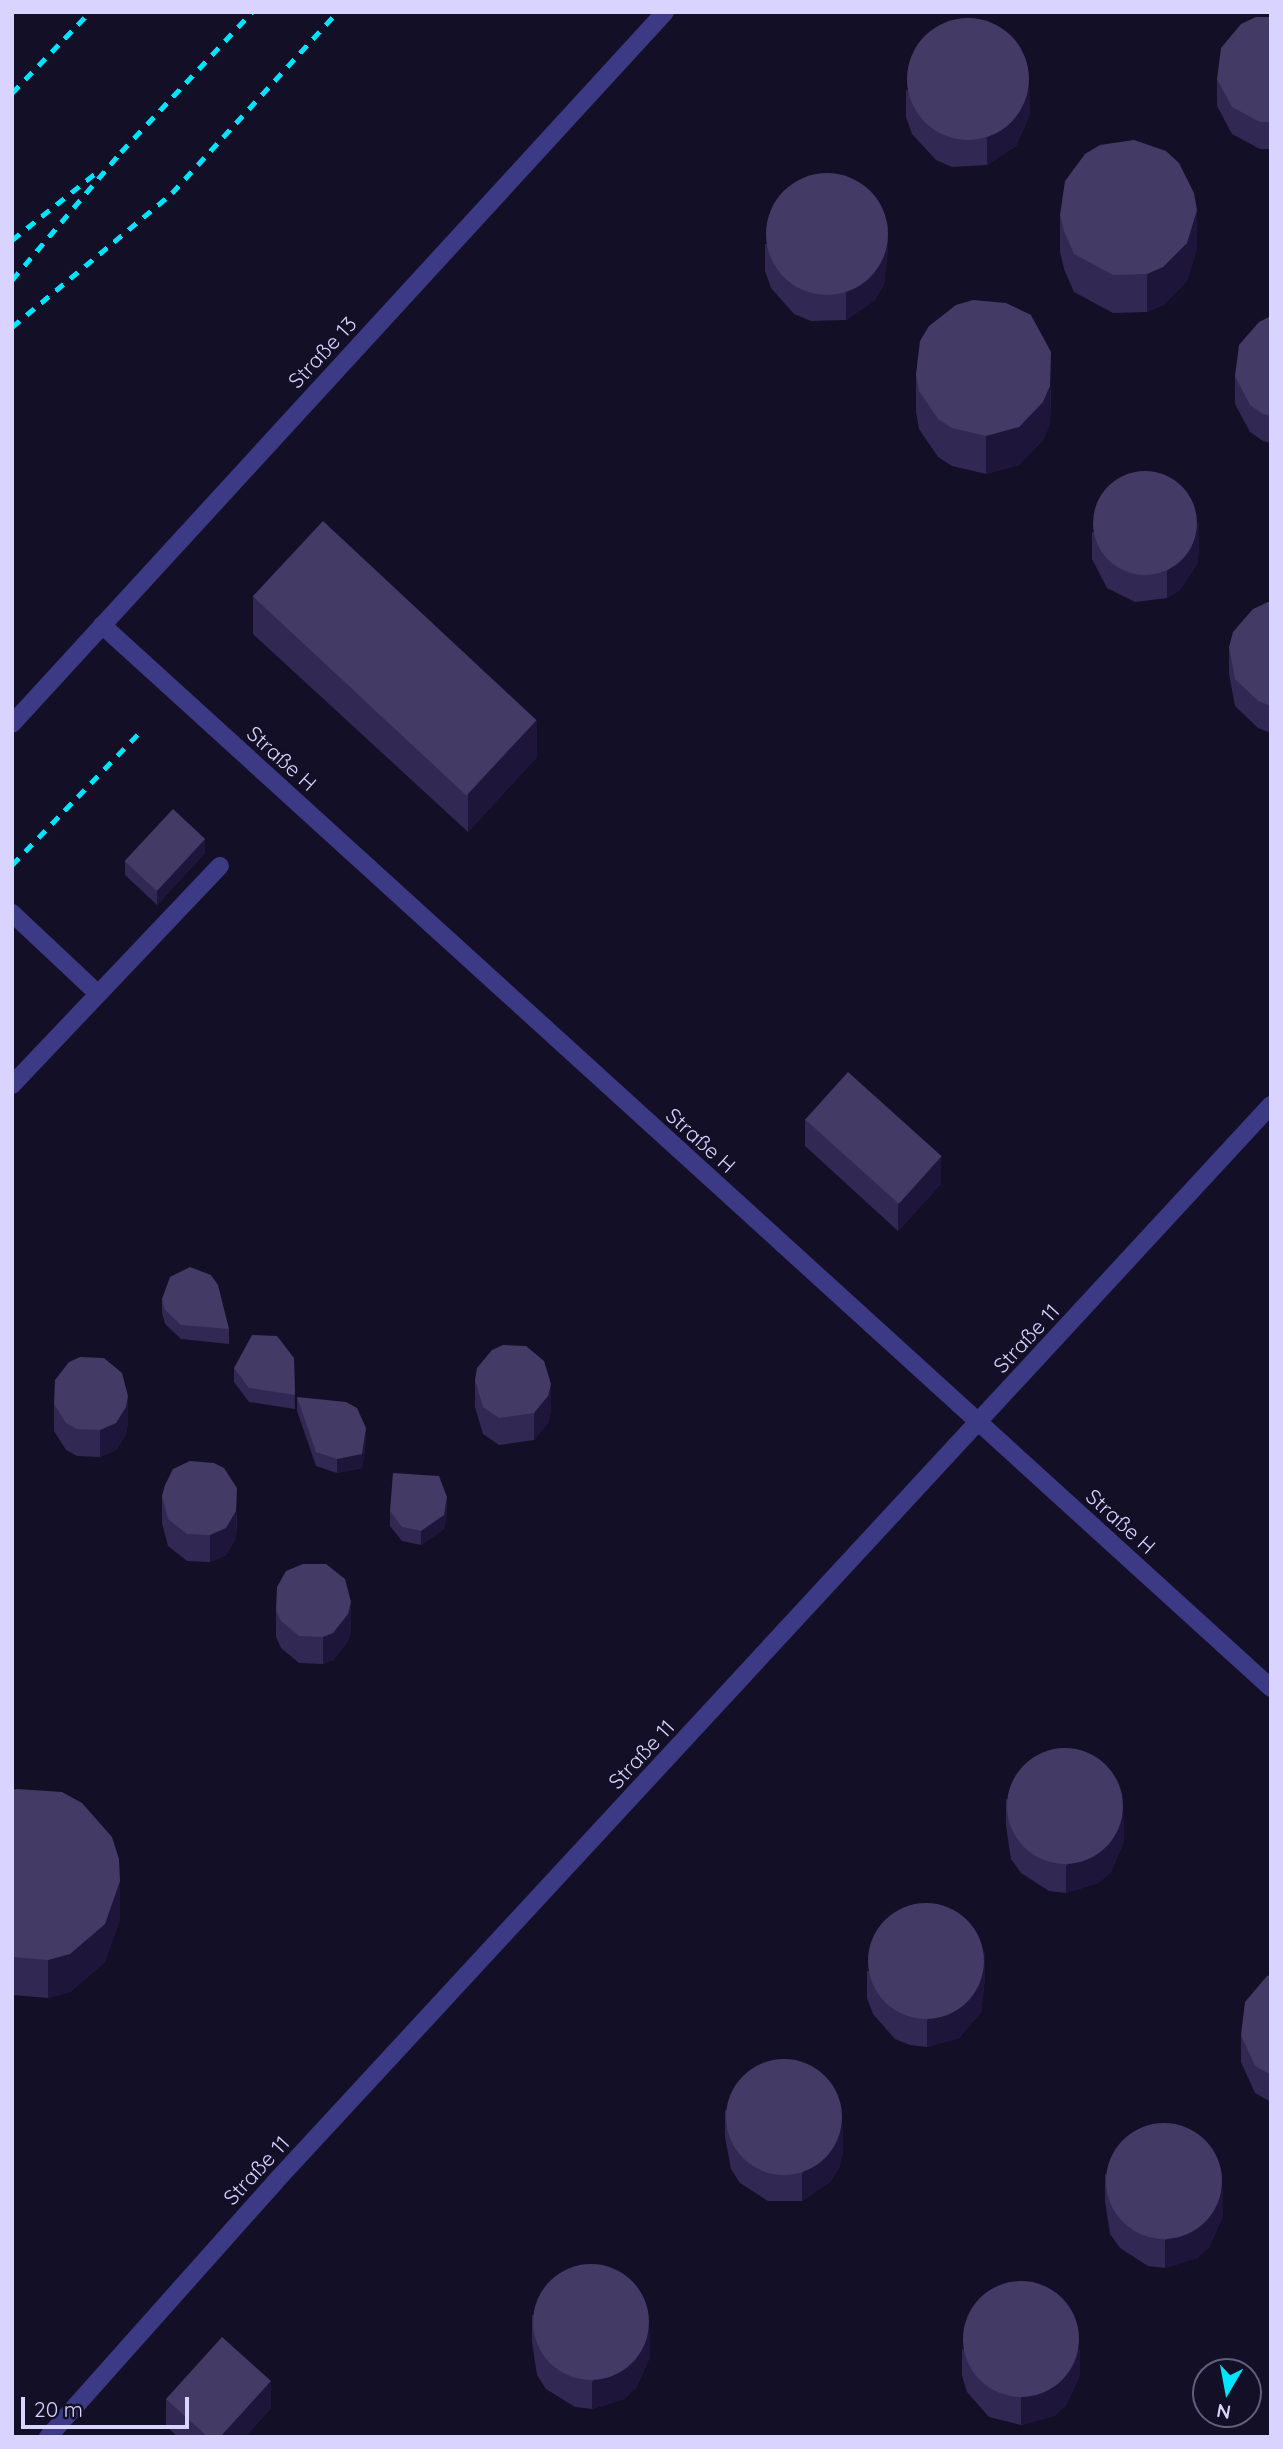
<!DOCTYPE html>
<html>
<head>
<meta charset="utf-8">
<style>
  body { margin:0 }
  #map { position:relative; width:1283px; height:2449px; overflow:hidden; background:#130f26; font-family:Quicksand,sans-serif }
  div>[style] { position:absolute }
  .service>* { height:18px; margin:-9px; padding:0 9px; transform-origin:9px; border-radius:9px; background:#3d3a85 }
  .rail>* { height:5px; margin-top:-2.5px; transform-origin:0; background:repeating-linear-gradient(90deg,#00e5ff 0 10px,transparent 0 19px) }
  .wall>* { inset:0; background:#312854 }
  .shaded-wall>* { inset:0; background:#1d163a }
  .building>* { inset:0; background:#433a66; transform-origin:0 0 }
  .round { border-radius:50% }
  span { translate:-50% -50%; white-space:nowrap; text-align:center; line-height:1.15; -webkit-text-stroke:6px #130f26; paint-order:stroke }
  .street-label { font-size:21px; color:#d9d4ff }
  .frame { position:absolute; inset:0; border:14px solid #d9d4ff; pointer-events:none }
  .north { position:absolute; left:1192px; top:2358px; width:70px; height:70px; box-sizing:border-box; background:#130f26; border:2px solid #625e7d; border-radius:50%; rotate:190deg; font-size:19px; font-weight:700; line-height:28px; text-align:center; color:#d9d4ff }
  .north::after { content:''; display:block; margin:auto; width:24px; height:32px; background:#00e5ff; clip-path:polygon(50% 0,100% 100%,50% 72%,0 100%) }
  .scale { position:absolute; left:21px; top:2397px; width:168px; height:32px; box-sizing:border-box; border:4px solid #d9d4ff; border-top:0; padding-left:9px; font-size:21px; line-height:24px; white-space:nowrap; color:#d9d4ff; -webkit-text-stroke:5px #130f26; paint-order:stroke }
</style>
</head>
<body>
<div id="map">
  <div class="service">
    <div style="left:102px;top:625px;width:1580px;rotate:42.28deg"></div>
    <div style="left:12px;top:724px;width:966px;rotate:-47.47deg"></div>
    <div style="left:12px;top:913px;width:115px;rotate:43.2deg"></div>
    <div style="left:12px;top:1085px;width:302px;rotate:-46.5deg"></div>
    <div style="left:48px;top:2437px;width:341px;rotate:-48.3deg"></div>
    <div style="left:275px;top:2182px;width:1467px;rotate:-47.24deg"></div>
  </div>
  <div class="rail">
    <div style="left:12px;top:93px;width:112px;rotate:-46.1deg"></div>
    <div style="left:12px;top:240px;width:109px;rotate:-38.7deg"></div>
    <div style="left:12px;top:280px;width:168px;rotate:-49.6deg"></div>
    <div style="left:121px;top:152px;width:192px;rotate:-46.9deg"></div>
    <div style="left:12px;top:327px;width:209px;rotate:-39.9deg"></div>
    <div style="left:172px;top:193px;width:245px;rotate:-47.6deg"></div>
    <div style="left:12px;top:865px;width:182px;rotate:-46.1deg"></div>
  </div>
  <div class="wall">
    <div style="clip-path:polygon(1271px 17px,1271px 149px,1260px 149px,1232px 134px,1217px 106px,1217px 79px)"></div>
    <div style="clip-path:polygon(906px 90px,1030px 114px,1016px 146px,987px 165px,952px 167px,936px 160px,912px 134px,906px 117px)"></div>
    <div style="clip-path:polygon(1060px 215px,1197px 248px,1187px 281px,1163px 305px,1147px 312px,1113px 313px,1074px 292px,1064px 269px,1060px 252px)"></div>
    <div style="clip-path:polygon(765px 244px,888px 250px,884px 284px,875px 300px,846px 320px,811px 321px,794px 314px,771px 288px,765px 271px)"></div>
    <div style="clip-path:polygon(1271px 316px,1271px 443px,1263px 441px,1250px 432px,1235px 404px,1235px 376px)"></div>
    <div style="clip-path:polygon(916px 374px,1051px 390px,1050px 424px,1043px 440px,1019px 465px,986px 474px,952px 466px,938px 457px,919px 429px,916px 412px)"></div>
    <div style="clip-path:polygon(1092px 532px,1199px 548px,1197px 564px,1180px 590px,1167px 598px,1135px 602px,1107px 588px,1092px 559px)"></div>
    <div style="clip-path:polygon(253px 596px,537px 757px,468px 832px,253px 634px)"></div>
    <div style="clip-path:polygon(1271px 602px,1271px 733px,1258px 728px,1235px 706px,1229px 674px,1229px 647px)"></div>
    <div style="clip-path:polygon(205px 853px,157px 905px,125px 875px,125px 861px)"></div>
    <div style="clip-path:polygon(805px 1119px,941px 1184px,898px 1231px,805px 1146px)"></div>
    <div style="clip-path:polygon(162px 1299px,229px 1329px,229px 1344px,181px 1339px,165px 1324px,162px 1313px)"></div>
    <div style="clip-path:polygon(294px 1358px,295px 1409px,249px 1402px,234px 1382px,234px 1368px)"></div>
    <div style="clip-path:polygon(475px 1380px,551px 1411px,548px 1423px,534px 1440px,499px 1445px,483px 1434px,475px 1407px)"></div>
    <div style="clip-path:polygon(297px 1397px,366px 1442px,362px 1468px,337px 1473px,316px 1466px,297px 1411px)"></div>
    <div style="clip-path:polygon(54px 1404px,128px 1423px,126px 1434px,116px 1450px,100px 1457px,77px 1456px,66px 1450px,54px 1431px)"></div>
    <div style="clip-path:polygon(162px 1496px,237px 1515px,236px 1538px,226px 1555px,210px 1562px,187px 1561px,168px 1546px,162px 1523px)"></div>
    <div style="clip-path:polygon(390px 1511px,447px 1511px,444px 1529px,421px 1545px,402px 1541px,390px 1526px)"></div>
    <div style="clip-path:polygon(276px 1610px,351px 1629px,348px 1641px,333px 1660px,323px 1664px,299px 1663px,281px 1648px,276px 1637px)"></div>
    <div style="clip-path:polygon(12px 1790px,120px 1919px,105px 1962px,70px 1992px,48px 1998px,12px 1995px)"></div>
    <div style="clip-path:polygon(1006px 1799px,1124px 1841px,1111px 1872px,1098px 1883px,1066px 1893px,1049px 1891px,1021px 1873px,1011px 1859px,1006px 1826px)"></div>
    <div style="clip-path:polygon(867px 1971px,985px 1978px,981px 2012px,959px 2038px,927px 2047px,910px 2045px,895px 2039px,873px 2014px,867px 1998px)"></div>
    <div style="clip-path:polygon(1271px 1975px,1271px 2102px,1255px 2093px,1241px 2062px,1241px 2035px)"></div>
    <div style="clip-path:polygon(725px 2110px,843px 2152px,839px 2168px,830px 2182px,802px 2201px,768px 2201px,740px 2183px,731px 2169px,725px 2137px)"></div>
    <div style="clip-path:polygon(1105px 2174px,1223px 2216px,1209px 2247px,1197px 2258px,1165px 2268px,1148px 2266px,1120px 2248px,1110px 2234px,1105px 2201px)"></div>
    <div style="clip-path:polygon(532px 2315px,650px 2357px,636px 2388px,624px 2399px,592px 2409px,575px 2407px,546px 2389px,537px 2375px,532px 2342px)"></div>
    <div style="clip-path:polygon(962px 2349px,1080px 2375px,1066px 2405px,1054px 2416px,1021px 2425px,989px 2417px,967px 2392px,962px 2376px)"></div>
    <div style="clip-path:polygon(166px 2399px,271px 2408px,245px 2437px,178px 2437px,166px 2426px)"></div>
  </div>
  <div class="shaded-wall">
    <div style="clip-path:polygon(1030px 87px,1030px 114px,1016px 146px,987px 165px,987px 138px)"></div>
    <div style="clip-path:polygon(1197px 210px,1197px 248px,1187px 281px,1163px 305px,1147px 312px,1147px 274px)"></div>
    <div style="clip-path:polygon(888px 223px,888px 250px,884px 284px,875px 300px,846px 320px,846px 293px)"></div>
    <div style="clip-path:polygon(1051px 352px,1050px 424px,1043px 440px,1019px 465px,986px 474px,986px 436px)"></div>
    <div style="clip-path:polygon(1199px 521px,1199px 548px,1197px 564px,1180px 590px,1167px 598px,1167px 571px)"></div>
    <div style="clip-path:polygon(537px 719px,537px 757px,468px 832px,468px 794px)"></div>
    <div style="clip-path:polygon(205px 839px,205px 853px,157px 905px,157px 891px)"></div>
    <div style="clip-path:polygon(941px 1157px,941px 1184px,898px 1231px,898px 1204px)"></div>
    <div style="clip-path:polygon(551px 1384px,551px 1411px,548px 1423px,534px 1440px,534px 1413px)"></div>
    <div style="clip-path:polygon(128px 1396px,128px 1423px,126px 1434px,116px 1450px,100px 1457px,100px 1430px)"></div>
    <div style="clip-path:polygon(366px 1428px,366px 1442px,362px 1468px,337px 1473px,337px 1459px)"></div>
    <div style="clip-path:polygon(237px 1488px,236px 1538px,226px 1555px,210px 1562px,210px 1535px)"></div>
    <div style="clip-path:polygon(447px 1497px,447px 1511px,444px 1529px,421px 1545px,421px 1531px)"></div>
    <div style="clip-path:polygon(351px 1602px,351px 1629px,348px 1641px,333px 1660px,323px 1664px,323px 1637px)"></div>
    <div style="clip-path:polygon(1124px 1814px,1124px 1841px,1111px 1872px,1098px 1883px,1066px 1893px,1066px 1866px)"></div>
    <div style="clip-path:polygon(120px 1881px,120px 1919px,105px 1962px,70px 1992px,48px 1998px,48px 1960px)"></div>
    <div style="clip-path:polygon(985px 1951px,985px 1978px,981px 2012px,959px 2038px,927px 2047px,927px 2020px)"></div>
    <div style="clip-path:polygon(843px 2125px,843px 2152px,839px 2168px,830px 2182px,802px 2201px,802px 2174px)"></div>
    <div style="clip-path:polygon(1223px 2189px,1223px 2216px,1209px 2247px,1197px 2258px,1165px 2268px,1165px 2241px)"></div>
    <div style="clip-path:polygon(650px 2330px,650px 2357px,636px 2388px,624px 2399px,592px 2409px,592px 2382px)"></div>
    <div style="clip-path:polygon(1080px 2348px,1080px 2375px,1066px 2405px,1054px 2416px,1021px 2425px,1021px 2398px)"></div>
    <div style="clip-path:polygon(271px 2381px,271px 2408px,245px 2437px,220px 2437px)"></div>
  </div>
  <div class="building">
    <div style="clip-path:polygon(1256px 17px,1271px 17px,1271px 122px,1260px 122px,1232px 107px,1217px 79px,1221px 48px,1241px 24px)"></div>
    <div class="round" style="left:907px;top:18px;width:122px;height:122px"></div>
    <div style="clip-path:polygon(1134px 140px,1166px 151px,1179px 163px,1194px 193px,1197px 210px,1187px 243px,1163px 267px,1147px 274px,1113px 275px,1074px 254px,1064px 231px,1060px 215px,1065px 181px,1085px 154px,1100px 145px)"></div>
    <div class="round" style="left:766px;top:173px;width:122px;height:122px"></div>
    <div style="clip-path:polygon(973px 300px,1006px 303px,1031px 315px,1051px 352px,1050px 386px,1043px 402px,1019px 427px,986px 436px,952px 428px,938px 419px,919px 391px,916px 374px,920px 341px,929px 326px,956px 305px)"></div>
    <div style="clip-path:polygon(1271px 316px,1271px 416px,1263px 414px,1250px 405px,1235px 376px,1239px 345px,1259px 322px)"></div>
    <div class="round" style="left:1093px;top:471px;width:104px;height:104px"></div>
    <div style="left:323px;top:521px;width:292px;height:103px;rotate:43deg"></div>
    <div style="clip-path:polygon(1268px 602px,1271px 602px,1271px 706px,1258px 701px,1235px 679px,1229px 647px,1233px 632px,1253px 609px)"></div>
    <div style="left:173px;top:809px;width:44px;height:71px;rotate:43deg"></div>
    <div style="left:848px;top:1072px;width:126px;height:64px;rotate:42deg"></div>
    <div style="clip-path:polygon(190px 1267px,211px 1275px,218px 1285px,229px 1329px,181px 1325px,165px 1310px,162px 1299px,170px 1277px)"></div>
    <div style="clip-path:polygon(252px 1335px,277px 1336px,294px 1358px,295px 1395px,249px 1388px,234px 1368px)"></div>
    <div style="clip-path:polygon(503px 1345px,526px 1346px,544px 1361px,551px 1384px,548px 1396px,534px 1413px,499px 1418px,483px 1407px,475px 1380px,477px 1368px,492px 1350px)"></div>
    <div style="clip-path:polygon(80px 1357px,104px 1358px,122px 1373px,128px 1396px,126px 1407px,116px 1423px,100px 1430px,77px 1429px,66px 1423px,54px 1404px,55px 1380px,69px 1362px)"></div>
    <div style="clip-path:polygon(297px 1397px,346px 1402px,357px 1408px,366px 1428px,362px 1454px,337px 1459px,316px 1452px)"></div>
    <div style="clip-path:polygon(190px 1461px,214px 1463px,224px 1468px,237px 1488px,236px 1511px,226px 1528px,210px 1535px,187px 1534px,168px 1519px,162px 1496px,165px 1485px,173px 1469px)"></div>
    <div style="clip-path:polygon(393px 1473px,439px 1476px,447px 1497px,444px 1515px,421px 1531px,402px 1527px,390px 1511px)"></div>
    <div style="clip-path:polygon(303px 1564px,326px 1564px,345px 1579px,351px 1602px,348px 1614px,333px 1633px,323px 1637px,299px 1636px,281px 1621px,276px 1610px,277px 1587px,286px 1571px)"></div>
    <div class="round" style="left:1007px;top:1748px;width:116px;height:116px"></div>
    <div style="clip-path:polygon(17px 1789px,62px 1792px,82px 1803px,112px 1837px,119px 1859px,120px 1881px,105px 1924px,70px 1954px,48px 1960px,12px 1957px,12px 1790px)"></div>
    <div class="round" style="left:868px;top:1903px;width:116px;height:116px"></div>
    <div style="clip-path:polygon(1271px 1975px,1271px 2075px,1255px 2066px,1241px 2035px,1245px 2002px,1267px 1976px)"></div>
    <div class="round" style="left:726px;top:2059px;width:116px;height:116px"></div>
    <div class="round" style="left:1106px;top:2123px;width:116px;height:116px"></div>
    <div class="round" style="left:533px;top:2264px;width:116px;height:116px"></div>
    <div class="round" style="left:963px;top:2281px;width:116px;height:116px"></div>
    <div style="clip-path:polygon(222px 2337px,271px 2381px,220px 2437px,208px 2437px,166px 2399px)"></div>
  </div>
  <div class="street-label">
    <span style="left:322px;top:352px;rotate:-47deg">Straße 13</span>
    <span style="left:282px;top:758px;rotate:42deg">Straße H</span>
    <span style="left:701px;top:1140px;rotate:42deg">Straße H</span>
    <span style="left:1026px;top:1338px;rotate:-47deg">Straße 11</span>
    <span style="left:1121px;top:1521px;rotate:42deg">Straße H</span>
    <span style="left:641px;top:1754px;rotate:-47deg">Straße 11</span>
    <span style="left:256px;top:2170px;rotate:-47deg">Straße 11</span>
  </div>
  <div class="frame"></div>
  <div class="north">N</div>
  <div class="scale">20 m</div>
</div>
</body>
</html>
